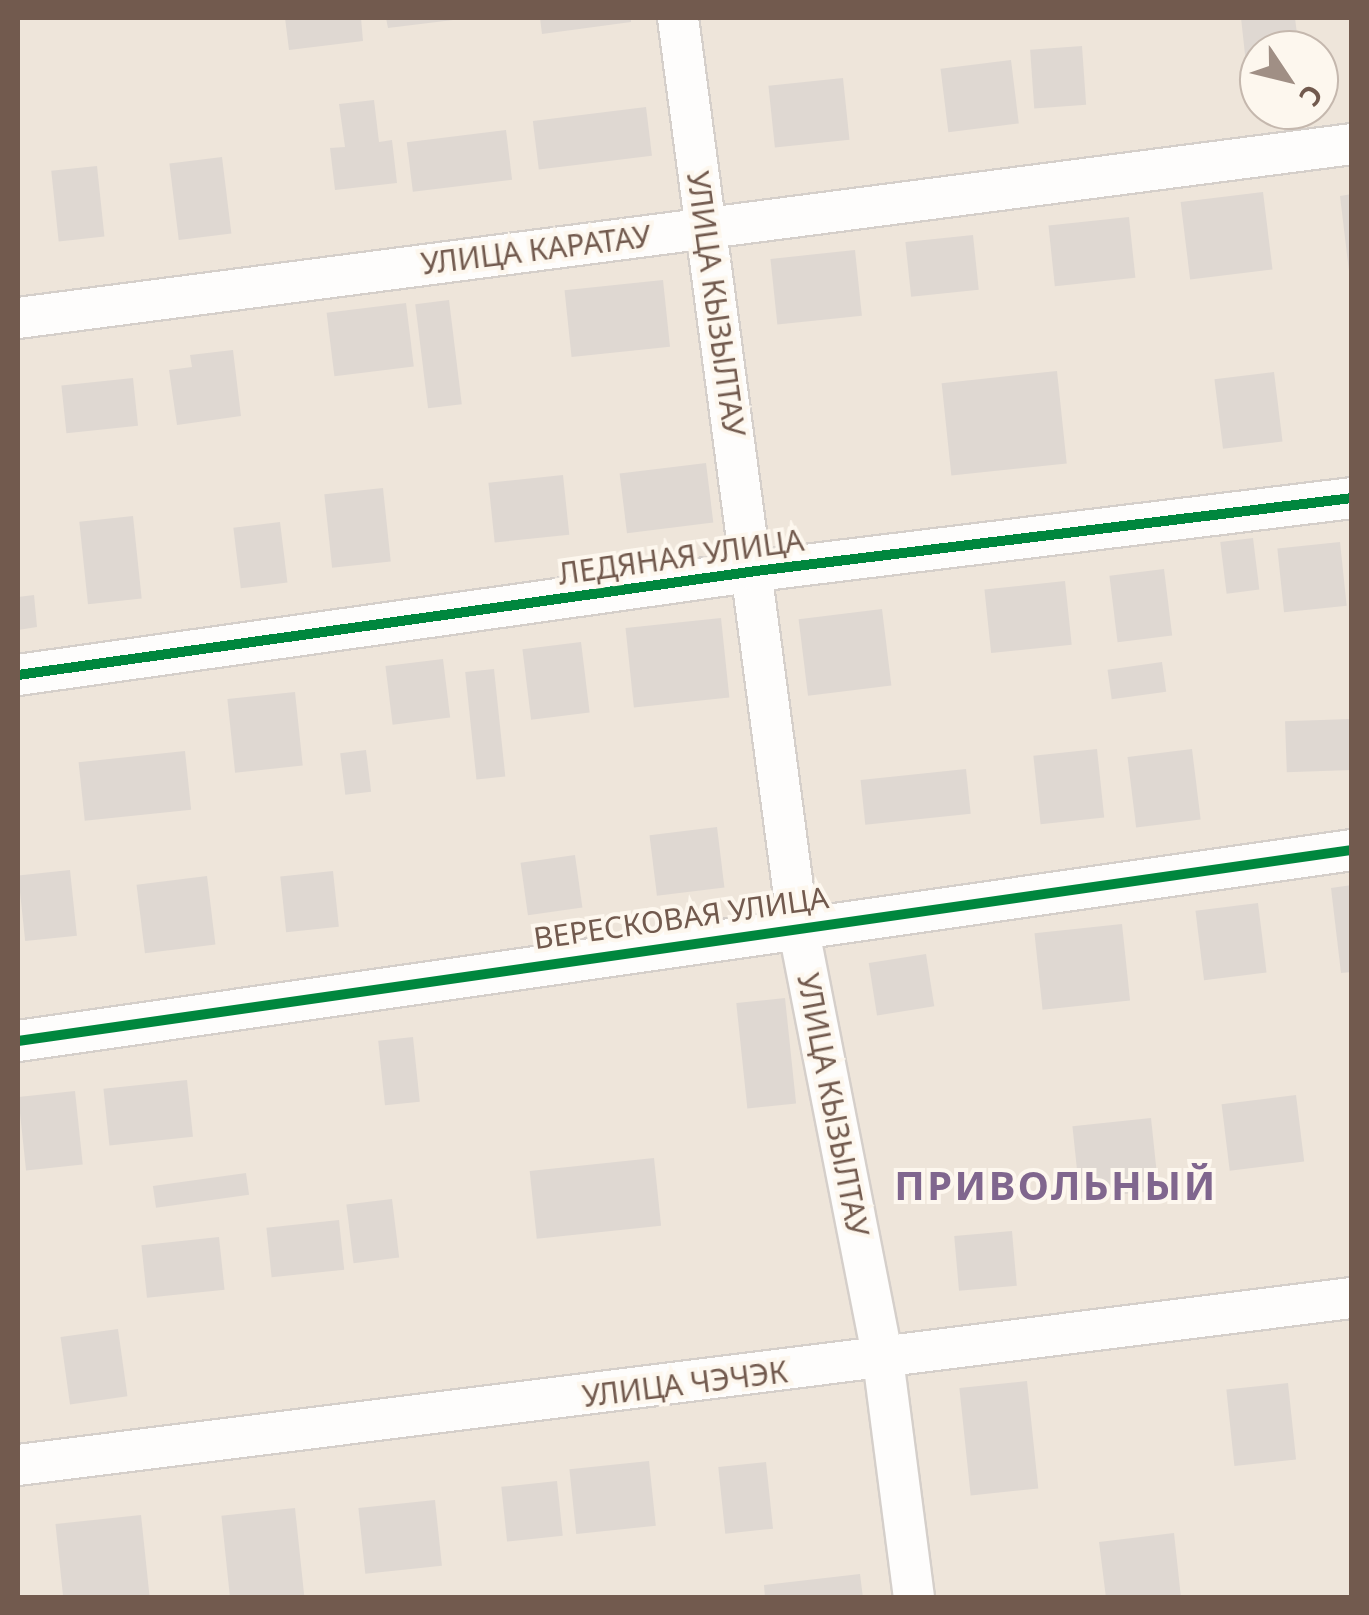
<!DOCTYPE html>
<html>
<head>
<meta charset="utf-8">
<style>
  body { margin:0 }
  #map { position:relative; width:1369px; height:1615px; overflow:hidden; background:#f6f2ec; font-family:"Noto Sans",sans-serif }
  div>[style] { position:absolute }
  .residential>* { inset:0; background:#eee5da }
  .building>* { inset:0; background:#dfd8d2; transform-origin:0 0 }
  .roads { filter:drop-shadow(2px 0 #d5cfca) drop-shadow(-2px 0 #d5cfca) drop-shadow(0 2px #d5cfca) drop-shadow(0 -2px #d5cfca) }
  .minor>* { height:40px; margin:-20px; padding:0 20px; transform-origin:20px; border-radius:20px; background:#fefdfc }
  .cycleway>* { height:10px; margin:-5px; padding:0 5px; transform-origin:5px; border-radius:5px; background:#00873e }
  span { translate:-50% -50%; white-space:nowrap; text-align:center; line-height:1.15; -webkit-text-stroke:8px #fdf7ee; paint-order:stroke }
  .street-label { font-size:30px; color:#725a4e }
  .district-label { font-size:40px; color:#80668e; font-weight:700; letter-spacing:2.5px }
  .frame { position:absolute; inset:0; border:20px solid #725a4e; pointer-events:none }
  .north { position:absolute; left:1239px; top:30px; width:100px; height:100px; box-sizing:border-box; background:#fdf7ee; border:2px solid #c5b8ae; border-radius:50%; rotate:125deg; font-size:28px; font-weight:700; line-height:40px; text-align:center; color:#725a4e }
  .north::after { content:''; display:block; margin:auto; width:35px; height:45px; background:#a08f85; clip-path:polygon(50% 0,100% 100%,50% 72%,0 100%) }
</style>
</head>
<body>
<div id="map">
  <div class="residential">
    <div style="clip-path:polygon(evenodd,18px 18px,1351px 18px,1351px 1597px,18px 1597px,18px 18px,1259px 50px,1319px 50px,1319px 110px,1259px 110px,1259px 50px)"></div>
  </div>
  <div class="building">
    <div style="clip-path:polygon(285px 18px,361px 18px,363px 41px,289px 50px)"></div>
    <div style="clip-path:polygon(386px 18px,453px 18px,453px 20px,388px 28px)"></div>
    <div style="clip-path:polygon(540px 18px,631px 18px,631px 22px,542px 34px)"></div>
    <div style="clip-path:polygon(1241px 18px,1295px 18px,1299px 50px,1259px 50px,1259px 90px,1249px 91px)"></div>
    <div style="left:1082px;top:46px;width:59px;height:52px;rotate:86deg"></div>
    <div style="left:1011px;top:60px;width:64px;height:71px;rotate:83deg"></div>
    <div style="left:843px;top:78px;width:62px;height:75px;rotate:84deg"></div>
    <div style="clip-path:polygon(374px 100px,379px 142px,392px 140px,397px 183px,335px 190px,330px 148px,345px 147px,339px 104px)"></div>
    <div style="left:646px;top:107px;width:49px;height:114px;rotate:83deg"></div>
    <div style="left:506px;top:130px;width:50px;height:100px;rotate:83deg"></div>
    <div style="left:222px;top:157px;width:77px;height:53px;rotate:83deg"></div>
    <div style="left:97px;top:166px;width:71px;height:46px;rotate:84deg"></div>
    <div style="left:1263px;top:192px;width:78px;height:83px;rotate:83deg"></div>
    <div style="clip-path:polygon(1352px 194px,1352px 271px,1349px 271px,1340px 196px)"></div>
    <div style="left:1129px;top:217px;width:61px;height:81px;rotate:84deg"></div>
    <div style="left:973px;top:235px;width:55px;height:68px;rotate:84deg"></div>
    <div style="left:855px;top:250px;width:66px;height:85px;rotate:84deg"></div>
    <div style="left:663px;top:280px;width:67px;height:99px;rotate:84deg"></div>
    <div style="left:449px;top:300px;width:105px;height:34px;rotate:83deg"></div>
    <div style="left:406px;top:303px;width:64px;height:80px;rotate:83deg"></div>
    <div style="clip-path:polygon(233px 350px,241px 416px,177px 425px,169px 370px,192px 367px,190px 355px)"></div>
    <div style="left:1057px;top:371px;width:93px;height:116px;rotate:84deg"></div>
    <div style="left:1274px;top:372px;width:70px;height:60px;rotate:83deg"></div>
    <div style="left:133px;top:378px;width:48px;height:72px;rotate:84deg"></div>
    <div style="left:706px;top:463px;width:60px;height:87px;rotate:83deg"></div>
    <div style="left:563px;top:475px;width:60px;height:75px;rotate:84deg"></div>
    <div style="left:383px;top:488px;width:74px;height:59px;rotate:84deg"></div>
    <div style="left:133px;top:516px;width:83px;height:54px;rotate:84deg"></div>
    <div style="left:280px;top:522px;width:61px;height:47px;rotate:83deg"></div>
    <div style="left:1253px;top:538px;width:52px;height:33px;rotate:83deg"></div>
    <div style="left:1340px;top:542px;width:64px;height:63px;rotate:84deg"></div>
    <div style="left:1164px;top:569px;width:67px;height:55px;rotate:83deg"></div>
    <div style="left:1065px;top:581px;width:64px;height:81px;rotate:84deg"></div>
    <div style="clip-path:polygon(34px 595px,37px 627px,18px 630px,18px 597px)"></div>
    <div style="left:882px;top:609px;width:77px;height:84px;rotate:83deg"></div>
    <div style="left:721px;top:618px;width:80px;height:96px;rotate:84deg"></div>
    <div style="left:581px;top:642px;width:71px;height:59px;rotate:83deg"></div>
    <div style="left:443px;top:659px;width:59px;height:58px;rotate:83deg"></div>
    <div style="left:1162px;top:662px;width:30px;height:55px;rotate:82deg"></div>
    <div style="left:494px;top:669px;width:108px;height:29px;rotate:84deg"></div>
    <div style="left:295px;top:692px;width:74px;height:68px;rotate:84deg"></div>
    <div style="left:1350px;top:719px;width:51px;height:65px;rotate:88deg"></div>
    <div style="left:1097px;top:749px;width:69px;height:64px;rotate:84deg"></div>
    <div style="left:1192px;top:749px;width:71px;height:65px;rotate:83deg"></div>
    <div style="left:366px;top:750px;width:42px;height:26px;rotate:83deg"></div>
    <div style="left:185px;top:751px;width:59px;height:107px;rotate:84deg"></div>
    <div style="left:966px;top:769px;width:45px;height:106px;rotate:84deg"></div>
    <div style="left:717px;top:827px;width:61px;height:68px;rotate:83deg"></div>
    <div style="left:575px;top:855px;width:53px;height:55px;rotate:82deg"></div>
    <div style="left:70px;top:870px;width:66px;height:52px;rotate:84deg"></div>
    <div style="left:333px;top:871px;width:56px;height:53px;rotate:84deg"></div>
    <div style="left:207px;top:876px;width:69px;height:71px;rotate:83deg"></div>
    <div style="clip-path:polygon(1352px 885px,1352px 972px,1341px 973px,1331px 888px)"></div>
    <div style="left:1258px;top:903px;width:70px;height:63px;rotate:83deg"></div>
    <div style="left:1122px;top:924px;width:77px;height:88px;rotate:84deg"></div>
    <div style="left:926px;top:954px;width:53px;height:58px;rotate:81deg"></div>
    <div style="left:785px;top:998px;width:106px;height:49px;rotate:84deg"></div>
    <div style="left:413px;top:1037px;width:65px;height:35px;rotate:84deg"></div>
    <div style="left:187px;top:1080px;width:57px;height:84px;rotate:84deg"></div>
    <div style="left:75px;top:1091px;width:74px;height:57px;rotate:84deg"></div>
    <div style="left:1296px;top:1095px;width:67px;height:75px;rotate:83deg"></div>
    <div style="left:1151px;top:1118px;width:73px;height:79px;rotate:84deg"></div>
    <div style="left:654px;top:1158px;width:68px;height:125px;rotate:84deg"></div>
    <div style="left:246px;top:1173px;width:22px;height:94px;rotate:82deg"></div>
    <div style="left:392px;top:1199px;width:59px;height:46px;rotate:83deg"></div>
    <div style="left:339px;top:1220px;width:50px;height:73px;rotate:84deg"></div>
    <div style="left:1012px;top:1231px;width:55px;height:58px;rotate:85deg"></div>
    <div style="left:219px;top:1237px;width:53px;height:78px;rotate:84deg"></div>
    <div style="left:118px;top:1329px;width:68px;height:58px;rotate:82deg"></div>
    <div style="left:1027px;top:1381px;width:108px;height:68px;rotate:84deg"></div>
    <div style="left:1288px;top:1383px;width:77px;height:62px;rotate:84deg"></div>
    <div style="left:649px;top:1461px;width:65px;height:80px;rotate:84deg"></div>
    <div style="left:766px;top:1462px;width:67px;height:48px;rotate:84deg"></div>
    <div style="left:557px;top:1481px;width:55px;height:56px;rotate:84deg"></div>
    <div style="left:435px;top:1500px;width:66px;height:77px;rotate:84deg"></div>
    <div style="left:295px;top:1508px;width:91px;height:74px;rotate:84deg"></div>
    <div style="left:141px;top:1515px;width:81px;height:86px;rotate:84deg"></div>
    <div style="clip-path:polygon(1174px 1533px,1181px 1598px,1106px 1598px,1099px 1542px)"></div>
    <div style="clip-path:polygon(860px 1574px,863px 1598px,765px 1598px,764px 1585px)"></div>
  </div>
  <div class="roads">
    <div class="minor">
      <div style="left:678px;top:18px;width:916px;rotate:82.47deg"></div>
      <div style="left:798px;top:926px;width:441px;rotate:78.9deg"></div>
      <div style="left:883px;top:1359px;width:241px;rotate:82.6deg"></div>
      <div style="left:18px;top:318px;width:1345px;rotate:-7.43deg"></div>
      <div style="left:18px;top:675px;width:745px;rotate:-8.02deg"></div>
      <div style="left:756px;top:571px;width:600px;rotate:-6.98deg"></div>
      <div style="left:18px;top:1041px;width:1348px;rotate:-8.15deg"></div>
      <div style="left:18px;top:1465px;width:1344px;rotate:-7.14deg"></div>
    </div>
  </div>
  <div class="cycleway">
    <div style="left:18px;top:675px;width:745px;rotate:-8.02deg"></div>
    <div style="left:756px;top:571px;width:600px;rotate:-6.98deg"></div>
    <div style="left:18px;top:1041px;width:1348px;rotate:-8.15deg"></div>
  </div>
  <div class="street-label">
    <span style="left:536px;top:250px;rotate:-7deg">УЛИЦА КАРАТАУ</span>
    <span style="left:716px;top:304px;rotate:82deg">УЛИЦА КЫЗЫЛТАУ</span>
    <span style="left:681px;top:557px;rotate:-8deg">ЛЕДЯНАЯ УЛИЦА</span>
    <span style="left:681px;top:918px;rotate:-8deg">ВЕРЕСКОВАЯ УЛИЦА</span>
    <span style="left:833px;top:1105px;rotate:79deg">УЛИЦА КЫЗЫЛТАУ</span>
    <span style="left:685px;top:1384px;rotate:-7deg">УЛИЦА ЧЭЧЭК</span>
  </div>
  <div class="district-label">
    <span style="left:1056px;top:1185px">ПРИВОЛЬНЫЙ</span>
  </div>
  <div class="frame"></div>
  <div class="north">С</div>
</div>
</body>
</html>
